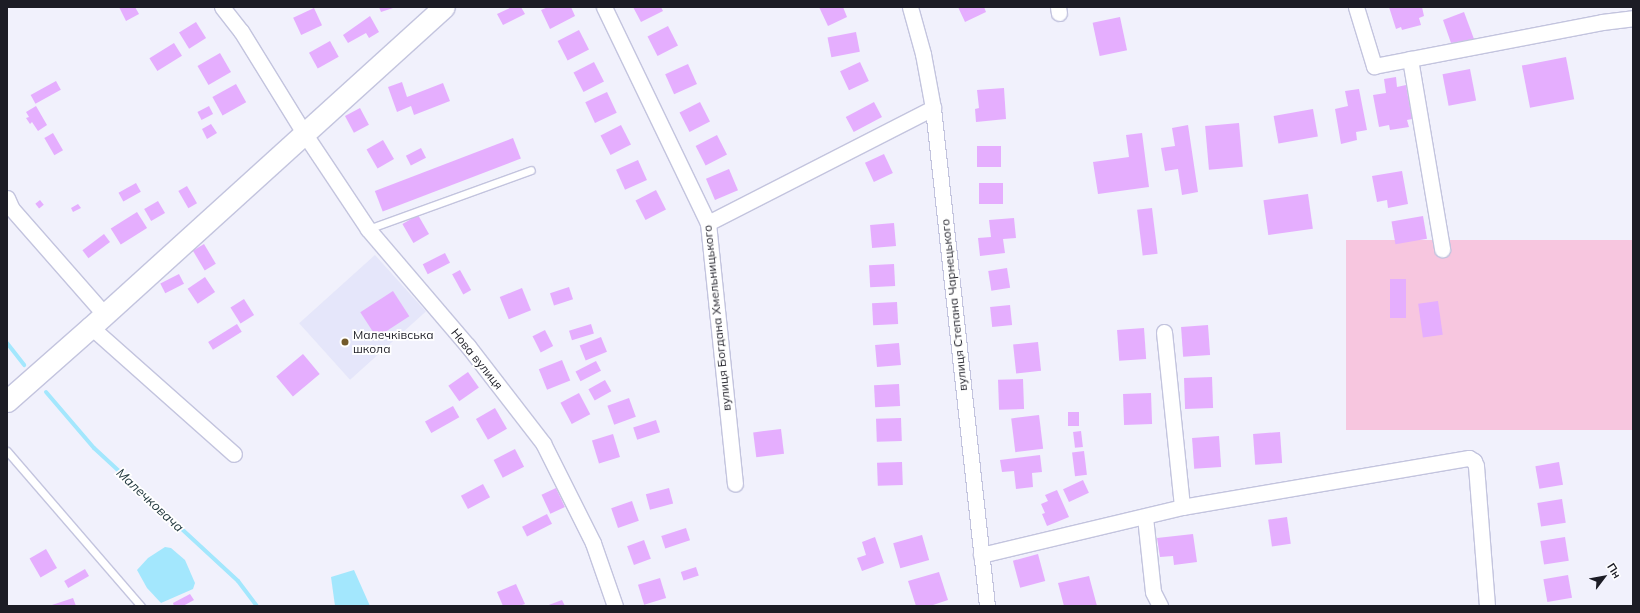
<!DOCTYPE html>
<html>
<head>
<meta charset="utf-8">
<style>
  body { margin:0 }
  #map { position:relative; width:1640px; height:613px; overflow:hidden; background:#f1f1fc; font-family:Mulish,sans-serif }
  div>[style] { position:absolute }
  .built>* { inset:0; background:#e5e6fa; transform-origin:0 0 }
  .green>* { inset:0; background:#f7c6df; transform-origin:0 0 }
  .water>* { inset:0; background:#a3e7fd }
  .stream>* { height:4px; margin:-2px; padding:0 2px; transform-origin:2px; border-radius:2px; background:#a3e7fd }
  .building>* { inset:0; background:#e5aefe; transform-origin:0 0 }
  .roads { filter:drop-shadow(1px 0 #c3c4de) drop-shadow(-1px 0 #c3c4de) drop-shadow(0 1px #c3c4de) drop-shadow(0 -1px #c3c4de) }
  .lane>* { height:7px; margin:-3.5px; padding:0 3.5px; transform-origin:3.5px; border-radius:3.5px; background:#fff }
  .street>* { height:15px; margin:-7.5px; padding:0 7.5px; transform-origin:7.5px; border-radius:7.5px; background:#fff }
  .secondary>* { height:21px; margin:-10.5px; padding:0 10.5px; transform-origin:10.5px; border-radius:10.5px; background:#fff }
  .dots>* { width:11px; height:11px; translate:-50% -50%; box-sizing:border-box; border:2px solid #fff; border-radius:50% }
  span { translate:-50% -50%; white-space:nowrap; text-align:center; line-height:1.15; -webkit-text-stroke:3.5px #fff; paint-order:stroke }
  .street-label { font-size:12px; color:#1c1c25 }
  .poi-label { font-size:12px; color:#1c1c25 }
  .left { translate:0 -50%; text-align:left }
  .water-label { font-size:13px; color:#22383f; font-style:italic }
  .frame { position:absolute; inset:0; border:8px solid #1c1c25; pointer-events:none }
  .north { position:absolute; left:1584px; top:557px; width:40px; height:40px; -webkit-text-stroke:3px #fff; paint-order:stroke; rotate:58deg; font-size:11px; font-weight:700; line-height:16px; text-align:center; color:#1c1c25 }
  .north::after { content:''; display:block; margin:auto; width:14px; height:18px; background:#1c1c25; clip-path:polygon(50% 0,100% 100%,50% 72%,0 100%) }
</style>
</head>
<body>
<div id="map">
  <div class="built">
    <div style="left:375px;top:255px;width:76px;height:102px;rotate:48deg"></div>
  </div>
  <div class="green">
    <div style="left:1633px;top:240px;width:190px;height:287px;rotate:90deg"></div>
  </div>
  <div class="water">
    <div style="clip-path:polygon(165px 547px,171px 548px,185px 560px,195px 583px,193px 589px,161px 603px,147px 588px,137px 570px,148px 558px)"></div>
    <div style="clip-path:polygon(354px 570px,370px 606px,335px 606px,331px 577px)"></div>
  </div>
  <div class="stream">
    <div style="left:7px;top:343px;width:28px;rotate:52deg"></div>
    <div style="left:46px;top:392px;width:74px;rotate:49.4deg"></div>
    <div style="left:94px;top:448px;width:196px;rotate:42.7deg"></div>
    <div style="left:238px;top:581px;width:31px;rotate:53deg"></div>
  </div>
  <div class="building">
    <div style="clip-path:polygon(119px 7px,135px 7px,139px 14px,126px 21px)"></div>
    <div style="clip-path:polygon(379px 7px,396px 7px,381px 12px)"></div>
    <div style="clip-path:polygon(512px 7px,521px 7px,525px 14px,503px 25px,497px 14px)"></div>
    <div style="clip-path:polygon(548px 7px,571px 7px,575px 16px,550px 29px,541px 10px)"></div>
    <div style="clip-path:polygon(633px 7px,661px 7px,663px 11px,641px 22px)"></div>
    <div style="clip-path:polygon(819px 7px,843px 7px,847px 17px,828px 26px)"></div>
    <div style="clip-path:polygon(958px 7px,984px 7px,986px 12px,965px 22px)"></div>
    <div style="clip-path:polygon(1389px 7px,1422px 7px,1424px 16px,1419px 18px,1421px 25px,1402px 30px,1401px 27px,1396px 29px)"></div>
    <div style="left:314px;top:8px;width:19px;height:23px;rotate:65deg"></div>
    <div style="clip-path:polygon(1464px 12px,1474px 39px,1451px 43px,1443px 20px)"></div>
    <div style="clip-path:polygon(370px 16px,379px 32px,369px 38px,366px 33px,348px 43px,343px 35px)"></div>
    <div style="left:1120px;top:17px;width:34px;height:28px;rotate:78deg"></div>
    <div style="left:196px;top:22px;width:19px;height:20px;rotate:58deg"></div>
    <div style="left:668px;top:26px;width:22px;height:23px;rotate:63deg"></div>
    <div style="left:579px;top:30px;width:22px;height:24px;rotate:63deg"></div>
    <div style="left:856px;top:32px;width:20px;height:29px;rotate:79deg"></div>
    <div style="left:330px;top:41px;width:18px;height:24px;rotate:61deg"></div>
    <div style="left:174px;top:43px;width:15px;height:29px;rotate:58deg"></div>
    <div style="left:220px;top:53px;width:22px;height:26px;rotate:60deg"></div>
    <div style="left:1566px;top:57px;width:43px;height:45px;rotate:79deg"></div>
    <div style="left:594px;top:62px;width:22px;height:23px;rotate:63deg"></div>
    <div style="left:860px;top:62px;width:21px;height:22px;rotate:65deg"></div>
    <div style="left:688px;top:64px;width:22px;height:25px;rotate:66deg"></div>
    <div style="left:1470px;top:69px;width:32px;height:28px;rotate:79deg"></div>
    <div style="clip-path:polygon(1396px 77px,1397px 87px,1406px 85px,1412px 119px,1407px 120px,1409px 127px,1390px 130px,1389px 125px,1379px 127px,1373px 95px,1386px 93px,1384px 79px)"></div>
    <div style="left:56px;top:81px;width:10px;height:29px;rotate:61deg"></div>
    <div style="clip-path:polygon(402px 82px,407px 97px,443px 83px,450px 101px,414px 115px,411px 106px,397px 112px,388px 87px)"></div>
    <div style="left:236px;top:84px;width:21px;height:27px;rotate:61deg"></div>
    <div style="clip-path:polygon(1004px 88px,1006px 119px,976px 122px,975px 109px,979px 108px,977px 90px)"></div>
    <div style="clip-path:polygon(1359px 89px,1367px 130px,1356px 132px,1357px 140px,1341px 144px,1335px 109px,1348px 106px,1345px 91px)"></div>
    <div style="left:607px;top:92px;width:23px;height:24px;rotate:65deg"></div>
    <div style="left:700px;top:102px;width:22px;height:23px;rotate:63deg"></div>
    <div style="left:874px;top:102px;width:17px;height:32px;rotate:62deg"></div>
    <div style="clip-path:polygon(36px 106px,47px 125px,38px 131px,32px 122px,30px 124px,26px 118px,29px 117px,26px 112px)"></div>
    <div style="left:209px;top:106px;width:9px;height:13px;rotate:63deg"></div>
    <div style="left:360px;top:108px;width:19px;height:17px;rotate:62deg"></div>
    <div style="left:1313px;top:109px;width:28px;height:40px;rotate:80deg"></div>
    <div style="left:1239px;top:123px;width:44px;height:34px;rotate:85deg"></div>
    <div style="clip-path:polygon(211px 124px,217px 133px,207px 139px,202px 129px)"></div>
    <div style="left:621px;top:125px;width:22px;height:23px;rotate:63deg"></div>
    <div style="clip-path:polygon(1188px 125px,1198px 192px,1182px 195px,1178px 169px,1165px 171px,1161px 148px,1175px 146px,1172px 128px)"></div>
    <div style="left:53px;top:133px;width:20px;height:10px;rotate:60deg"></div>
    <div style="clip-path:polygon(1142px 133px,1149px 187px,1098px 194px,1093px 162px,1129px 157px,1126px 135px)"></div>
    <div style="left:717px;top:135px;width:22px;height:24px;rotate:63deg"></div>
    <div style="left:513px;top:138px;width:22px;height:148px;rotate:69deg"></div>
    <div style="left:383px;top:140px;width:22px;height:19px;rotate:60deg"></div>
    <div style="left:977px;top:146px;width:24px;height:21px"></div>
    <div style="left:421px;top:148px;width:11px;height:17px;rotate:63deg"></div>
    <div style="left:884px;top:154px;width:21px;height:21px;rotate:65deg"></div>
    <div style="left:638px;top:160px;width:22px;height:24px;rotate:66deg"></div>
    <div style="left:729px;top:169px;width:23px;height:25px;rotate:67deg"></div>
    <div style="clip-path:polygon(1402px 171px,1408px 204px,1388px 208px,1387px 200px,1377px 202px,1372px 176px)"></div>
    <div style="left:136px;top:183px;width:10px;height:20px;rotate:61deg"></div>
    <div style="left:979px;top:183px;width:24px;height:21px"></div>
    <div style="left:187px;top:186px;width:20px;height:10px;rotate:60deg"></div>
    <div style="left:656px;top:190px;width:22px;height:23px;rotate:63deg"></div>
    <div style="left:1308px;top:194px;width:35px;height:45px;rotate:82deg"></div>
    <div style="left:40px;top:200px;width:6px;height:6px;rotate:51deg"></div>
    <div style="left:158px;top:201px;width:14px;height:16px;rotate:60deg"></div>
    <div style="clip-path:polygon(78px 204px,81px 208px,73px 212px,71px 208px)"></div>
    <div style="left:1152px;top:208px;width:46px;height:15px;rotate:83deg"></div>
    <div style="left:137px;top:212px;width:19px;height:31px;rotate:58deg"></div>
    <div style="left:418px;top:215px;width:22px;height:18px;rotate:60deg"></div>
    <div style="left:1423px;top:216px;width:23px;height:32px;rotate:80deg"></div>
    <div style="clip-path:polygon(1014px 218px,1016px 238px,1003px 239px,1005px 253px,980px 256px,978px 238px,991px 237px,989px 220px)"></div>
    <div style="left:894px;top:223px;width:23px;height:24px;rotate:85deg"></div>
    <div style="left:104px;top:234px;width:10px;height:27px;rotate:53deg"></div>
    <div style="left:204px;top:244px;width:23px;height:13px;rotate:59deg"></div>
    <div style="left:445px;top:253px;width:11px;height:25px;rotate:63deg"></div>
    <div style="left:894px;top:264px;width:22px;height:25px;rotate:87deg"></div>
    <div style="left:1007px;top:268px;width:20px;height:19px;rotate:81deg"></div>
    <div style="left:460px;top:270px;width:23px;height:9px;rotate:61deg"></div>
    <div style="left:179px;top:274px;width:11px;height:21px;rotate:63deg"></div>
    <div style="left:205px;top:277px;width:18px;height:21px;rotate:56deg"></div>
    <div style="left:1390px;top:279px;width:16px;height:39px"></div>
    <div style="left:569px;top:287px;width:13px;height:20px;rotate:72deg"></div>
    <div style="left:522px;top:288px;width:24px;height:24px;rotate:68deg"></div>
    <div style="left:393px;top:291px;width:30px;height:39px;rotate:57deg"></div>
    <div style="left:244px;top:299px;width:19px;height:16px;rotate:58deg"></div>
    <div style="left:1438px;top:301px;width:34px;height:20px;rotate:82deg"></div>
    <div style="left:897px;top:302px;width:22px;height:25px;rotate:87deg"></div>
    <div style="left:1010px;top:305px;width:20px;height:20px;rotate:84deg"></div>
    <div style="left:237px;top:324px;width:9px;height:34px;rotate:58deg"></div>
    <div style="left:591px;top:324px;width:10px;height:23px;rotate:73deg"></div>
    <div style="left:1208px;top:325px;width:30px;height:27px;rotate:86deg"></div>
    <div style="left:1144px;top:328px;width:31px;height:27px;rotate:86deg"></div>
    <div style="left:545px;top:330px;width:18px;height:14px;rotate:63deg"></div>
    <div style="left:601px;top:337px;width:16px;height:23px;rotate:68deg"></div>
    <div style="left:1038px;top:342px;width:29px;height:25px;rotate:84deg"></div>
    <div style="left:899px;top:343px;width:22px;height:24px;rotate:85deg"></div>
    <div style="left:303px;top:354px;width:26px;height:35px;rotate:50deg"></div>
    <div style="left:562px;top:360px;width:22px;height:25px;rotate:68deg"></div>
    <div style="left:596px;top:361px;width:11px;height:23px;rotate:63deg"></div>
    <div style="left:468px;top:372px;width:19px;height:24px;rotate:55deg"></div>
    <div style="left:1212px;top:377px;width:31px;height:28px;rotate:88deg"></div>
    <div style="left:1023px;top:379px;width:30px;height:25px;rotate:88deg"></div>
    <div style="left:605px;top:380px;width:13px;height:19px;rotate:61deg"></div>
    <div style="left:899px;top:384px;width:22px;height:25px;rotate:87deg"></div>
    <div style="left:579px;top:393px;width:24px;height:21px;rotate:62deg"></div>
    <div style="left:1151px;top:393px;width:31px;height:28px;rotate:88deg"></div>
    <div style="left:629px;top:398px;width:20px;height:23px;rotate:70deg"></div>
    <div style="left:453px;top:406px;width:13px;height:32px;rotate:61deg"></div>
    <div style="left:495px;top:408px;width:24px;height:22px;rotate:60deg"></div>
    <div style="left:1068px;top:412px;width:11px;height:14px"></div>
    <div style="left:1039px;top:415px;width:34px;height:28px;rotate:83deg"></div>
    <div style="left:901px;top:418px;width:23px;height:25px;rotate:88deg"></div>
    <div style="left:656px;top:420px;width:13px;height:24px;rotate:72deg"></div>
    <div style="left:781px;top:429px;width:25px;height:28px;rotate:83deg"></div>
    <div style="left:1081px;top:431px;width:16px;height:8px;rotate:83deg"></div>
    <div style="left:1280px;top:432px;width:31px;height:27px;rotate:86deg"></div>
    <div style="left:613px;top:434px;width:24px;height:22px;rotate:73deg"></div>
    <div style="left:1219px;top:436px;width:31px;height:27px;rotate:86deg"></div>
    <div style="left:515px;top:449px;width:20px;height:24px;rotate:63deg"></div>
    <div style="left:1084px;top:451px;width:24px;height:12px;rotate:83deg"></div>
    <div style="clip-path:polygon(1040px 455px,1042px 472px,1032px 473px,1033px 487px,1016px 489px,1014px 471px,1002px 472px,1000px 460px)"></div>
    <div style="left:902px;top:462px;width:23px;height:25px;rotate:88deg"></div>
    <div style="left:1559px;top:462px;width:23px;height:24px;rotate:80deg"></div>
    <div style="left:1083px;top:480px;width:14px;height:22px;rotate:65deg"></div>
    <div style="left:483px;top:484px;width:15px;height:25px;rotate:62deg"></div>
    <div style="left:556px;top:488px;width:21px;height:16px;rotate:65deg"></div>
    <div style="left:669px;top:488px;width:16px;height:24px;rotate:75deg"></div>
    <div style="clip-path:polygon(1057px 490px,1069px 517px,1047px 526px,1042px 514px,1045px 513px,1041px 504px,1048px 501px,1045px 495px)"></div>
    <div style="left:1562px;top:499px;width:24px;height:25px;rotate:81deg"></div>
    <div style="left:632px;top:501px;width:21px;height:22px;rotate:71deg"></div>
    <div style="left:547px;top:514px;width:11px;height:28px;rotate:63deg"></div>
    <div style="left:1287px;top:517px;width:27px;height:19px;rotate:82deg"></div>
    <div style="left:686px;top:528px;width:13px;height:26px;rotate:72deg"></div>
    <div style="clip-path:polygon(1193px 534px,1197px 562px,1174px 565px,1173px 556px,1160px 557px,1157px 538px)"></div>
    <div style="left:922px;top:535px;width:26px;height:30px;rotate:74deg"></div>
    <div style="clip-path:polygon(875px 537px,884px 563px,862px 571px,857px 558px,866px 555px,862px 542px)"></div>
    <div style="left:1565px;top:537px;width:24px;height:25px;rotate:81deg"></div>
    <div style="left:644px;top:540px;width:20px;height:18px;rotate:70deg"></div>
    <div style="left:46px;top:549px;width:22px;height:19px;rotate:60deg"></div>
    <div style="left:1038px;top:554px;width:28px;height:26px;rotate:75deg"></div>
    <div style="left:696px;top:567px;width:9px;height:16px;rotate:72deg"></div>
    <div style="left:85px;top:569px;width:8px;height:24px;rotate:60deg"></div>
    <div style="clip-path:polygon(939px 572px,948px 600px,930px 606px,916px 606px,908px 581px)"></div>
    <div style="left:1568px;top:575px;width:23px;height:25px;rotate:80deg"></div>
    <div style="clip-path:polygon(1089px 576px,1097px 606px,1064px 606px,1058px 583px)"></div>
    <div style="left:660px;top:578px;width:21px;height:23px;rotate:73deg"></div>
    <div style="clip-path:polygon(516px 584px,525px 604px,519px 606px,503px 606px,497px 592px)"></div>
    <div style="clip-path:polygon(190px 594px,194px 600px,183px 606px,174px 606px,173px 603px)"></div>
    <div style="clip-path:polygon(73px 598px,76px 606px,49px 606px)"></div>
    <div style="clip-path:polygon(562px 600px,565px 606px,546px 606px)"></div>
  </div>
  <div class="roads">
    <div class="lane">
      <div style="left:368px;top:229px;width:173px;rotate:-19.9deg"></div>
      <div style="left:7px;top:451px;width:205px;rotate:49.2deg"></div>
    </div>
    <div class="street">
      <div style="left:222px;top:7px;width:31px;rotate:52deg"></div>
      <div style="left:241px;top:31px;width:120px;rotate:58.3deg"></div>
      <div style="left:304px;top:133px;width:115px;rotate:56.3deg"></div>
      <div style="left:368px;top:229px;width:154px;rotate:49.5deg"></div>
      <div style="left:468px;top:346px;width:123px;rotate:52.3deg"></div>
      <div style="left:543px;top:443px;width:112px;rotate:63.4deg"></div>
      <div style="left:593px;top:543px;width:67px;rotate:70.8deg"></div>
      <div style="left:604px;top:7px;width:240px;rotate:64.3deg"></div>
      <div style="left:708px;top:223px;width:262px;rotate:84.1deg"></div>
      <div style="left:910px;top:7px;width:49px;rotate:74.5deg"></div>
      <div style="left:923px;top:54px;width:55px;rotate:79.5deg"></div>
      <div style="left:933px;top:108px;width:501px;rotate:83.81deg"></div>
      <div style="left:1058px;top:7px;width:6px;rotate:81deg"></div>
      <div style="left:1356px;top:7px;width:62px;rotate:73deg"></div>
      <div style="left:1374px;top:66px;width:232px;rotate:-10.9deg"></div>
      <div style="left:1602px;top:22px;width:31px;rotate:-7deg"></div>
      <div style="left:1410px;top:59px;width:193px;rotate:80.4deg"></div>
      <div style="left:7px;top:198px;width:12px;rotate:66deg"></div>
      <div style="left:12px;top:209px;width:141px;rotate:48.7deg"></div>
      <div style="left:708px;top:223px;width:253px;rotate:-27.1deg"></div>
      <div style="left:91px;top:327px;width:191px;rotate:41.6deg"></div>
      <div style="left:1164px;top:332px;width:176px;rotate:84.1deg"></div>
      <div style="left:1145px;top:517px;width:75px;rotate:83.9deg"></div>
      <div style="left:1153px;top:592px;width:16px;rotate:63deg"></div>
      <div style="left:981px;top:555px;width:207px;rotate:-13.4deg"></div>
      <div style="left:1182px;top:507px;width:291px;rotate:-9.7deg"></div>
      <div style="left:1469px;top:458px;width:6px;rotate:31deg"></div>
      <div style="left:1474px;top:461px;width:5px;rotate:68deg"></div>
      <div style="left:1476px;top:466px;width:140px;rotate:85.5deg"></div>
    </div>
    <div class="secondary">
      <div style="left:7px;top:401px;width:112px;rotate:-41.4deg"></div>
      <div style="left:91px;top:327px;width:476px;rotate:-42.2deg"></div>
    </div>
  </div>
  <div class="dots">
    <div style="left:345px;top:342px;background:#735a2b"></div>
  </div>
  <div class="street-label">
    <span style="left:954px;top:305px;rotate:-96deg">вулиця Степана Чарнецького</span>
    <span style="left:717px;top:318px;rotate:-96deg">вулиця Богдана Хмельницького</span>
    <span style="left:477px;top:359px;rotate:51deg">Нова вулиця</span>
  </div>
  <div class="poi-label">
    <span class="left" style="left:353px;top:342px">Малечківська<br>школа</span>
  </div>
  <div class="water-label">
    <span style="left:150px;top:500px;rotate:43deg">Малечковача</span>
  </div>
  <div class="frame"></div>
  <div class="north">Пн</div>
</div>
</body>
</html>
